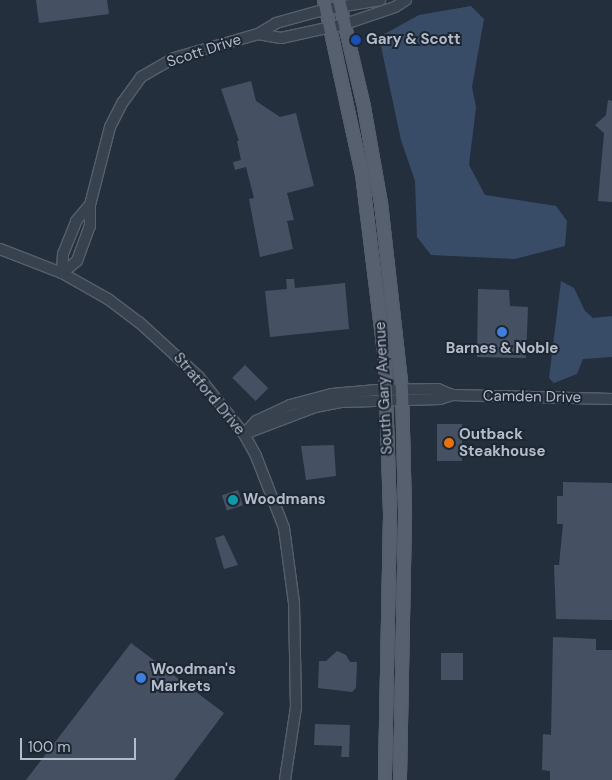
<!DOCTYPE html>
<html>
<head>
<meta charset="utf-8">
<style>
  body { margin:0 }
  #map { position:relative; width:612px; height:780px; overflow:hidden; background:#242f3e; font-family:"DM Sans",sans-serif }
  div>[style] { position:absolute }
  .water>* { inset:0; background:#394c67 }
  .building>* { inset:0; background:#455162; transform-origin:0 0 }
  .roads { filter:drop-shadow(1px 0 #565f6c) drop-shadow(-1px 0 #565f6c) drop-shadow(0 1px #565f6c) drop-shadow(0 -1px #565f6c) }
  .minor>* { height:10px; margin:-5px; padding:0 5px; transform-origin:5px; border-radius:5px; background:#38414e }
  .major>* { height:12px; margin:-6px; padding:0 6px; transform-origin:6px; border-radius:6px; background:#56606e }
  .dots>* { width:14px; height:14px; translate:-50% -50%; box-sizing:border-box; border:2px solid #1d2633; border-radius:50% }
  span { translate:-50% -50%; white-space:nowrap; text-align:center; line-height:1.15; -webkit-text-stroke:4px #1d2633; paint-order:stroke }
  .poi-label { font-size:15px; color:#b4bcc9; font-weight:700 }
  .left { translate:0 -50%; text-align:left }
  .street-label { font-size:15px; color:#b4bcc9 }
  .scale { position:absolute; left:20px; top:738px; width:116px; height:22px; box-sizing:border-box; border:2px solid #b4bcc9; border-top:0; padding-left:6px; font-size:15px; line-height:18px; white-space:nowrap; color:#b4bcc9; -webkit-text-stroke:4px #1d2633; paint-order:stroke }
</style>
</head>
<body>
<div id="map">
  <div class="water">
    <div style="clip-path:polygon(471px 6px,484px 19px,472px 87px,476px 107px,469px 165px,485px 195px,556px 206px,567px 221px,565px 246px,515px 259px,431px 255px,417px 237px,415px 181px,401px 140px,379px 37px,419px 15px)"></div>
    <div style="clip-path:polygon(561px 281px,574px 288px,585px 311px,593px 318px,612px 316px,612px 357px,583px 359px,577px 374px,554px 383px,549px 378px)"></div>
  </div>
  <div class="building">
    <div style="clip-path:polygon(36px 0,107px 0,109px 14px,39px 23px)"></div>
    <div style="clip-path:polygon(251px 81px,256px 101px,280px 117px,296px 113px,314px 186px,287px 193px,294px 220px,287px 221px,293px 249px,260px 257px,249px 199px,254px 198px,246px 167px,235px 170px,233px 162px,241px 160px,237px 141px,239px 141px,221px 89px)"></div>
    <div style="clip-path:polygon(608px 100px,612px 101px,612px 202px,598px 201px,604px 133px,595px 125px,606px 115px)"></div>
    <div style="clip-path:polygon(286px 279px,294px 279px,295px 288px,345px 283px,349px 329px,270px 337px,265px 291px,287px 289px)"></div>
    <div style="clip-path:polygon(478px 289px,509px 290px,510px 306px,528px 307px,526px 358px,477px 357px)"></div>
    <div style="left:245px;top:365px;width:33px;height:18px;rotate:45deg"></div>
    <div style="left:437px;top:424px;width:25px;height:37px"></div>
    <div style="clip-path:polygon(334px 445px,336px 476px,306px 480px,301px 446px)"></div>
    <div style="clip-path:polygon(563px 482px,612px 483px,612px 620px,556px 619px,554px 565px,559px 565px,563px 524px,557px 524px,557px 496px,563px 496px)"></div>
    <div style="left:238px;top:490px;width:16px;height:17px;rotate:72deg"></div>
    <div style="clip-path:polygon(224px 535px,238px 565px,224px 569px,215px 538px)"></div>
    <div style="clip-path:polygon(553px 637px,596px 639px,596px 650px,612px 650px,612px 780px,550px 780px,550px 771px,542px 770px,543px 734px,551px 735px)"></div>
    <div style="clip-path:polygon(131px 643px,224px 713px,174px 780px,26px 780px)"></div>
    <div style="clip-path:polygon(337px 651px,346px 655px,350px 662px,357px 662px,356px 688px,352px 692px,318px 688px,319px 661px,326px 661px)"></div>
    <div style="left:441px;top:653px;width:22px;height:27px"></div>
    <div style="clip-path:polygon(315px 724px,350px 725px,349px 757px,341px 757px,342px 746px,314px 745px)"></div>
  </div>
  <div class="roads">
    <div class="minor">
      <div style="left:258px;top:34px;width:23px;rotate:10deg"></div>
      <div style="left:281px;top:38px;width:66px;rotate:-12.3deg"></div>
      <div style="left:345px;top:24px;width:53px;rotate:-18.8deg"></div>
      <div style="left:395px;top:7px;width:13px;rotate:-32deg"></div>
      <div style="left:0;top:249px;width:66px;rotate:21.2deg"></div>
      <div style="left:62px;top:273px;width:53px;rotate:29.5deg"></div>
      <div style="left:108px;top:299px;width:39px;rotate:37deg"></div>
      <div style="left:139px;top:322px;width:81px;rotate:42.5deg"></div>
      <div style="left:199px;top:377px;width:73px;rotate:51.7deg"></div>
      <div style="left:244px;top:434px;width:25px;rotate:61deg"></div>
      <div style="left:256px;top:456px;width:77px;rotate:68.7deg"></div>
      <div style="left:284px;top:528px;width:76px;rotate:82.4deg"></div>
      <div style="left:294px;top:603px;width:104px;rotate:88.9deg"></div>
      <div style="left:296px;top:707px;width:74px;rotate:98.6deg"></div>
      <div style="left:62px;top:273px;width:19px;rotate:-39deg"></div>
      <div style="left:77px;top:261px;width:37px;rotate:-70deg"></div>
      <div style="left:90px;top:226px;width:21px;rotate:-90deg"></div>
      <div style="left:90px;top:205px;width:81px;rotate:-75.6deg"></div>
      <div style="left:110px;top:127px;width:28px;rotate:-63deg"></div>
      <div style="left:123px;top:102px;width:31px;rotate:-54deg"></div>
      <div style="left:141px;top:77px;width:38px;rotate:-30deg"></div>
      <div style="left:174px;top:58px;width:87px;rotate:-15.9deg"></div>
      <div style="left:258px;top:34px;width:21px;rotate:-31deg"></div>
      <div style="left:276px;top:23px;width:53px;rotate:-15.4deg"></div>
      <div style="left:327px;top:9px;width:54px;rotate:-9.6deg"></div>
      <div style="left:62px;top:273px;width:19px;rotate:-87deg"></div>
      <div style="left:63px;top:254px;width:35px;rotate:-68deg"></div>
      <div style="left:76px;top:221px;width:21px;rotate:-49deg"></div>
      <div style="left:244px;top:434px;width:18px;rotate:-47deg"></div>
      <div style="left:256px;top:421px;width:38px;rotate:-25deg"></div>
      <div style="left:290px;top:405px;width:43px;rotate:-14.7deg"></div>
      <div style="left:332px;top:394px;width:45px;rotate:-5.1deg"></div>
      <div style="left:377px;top:390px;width:61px;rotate:-0.9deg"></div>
      <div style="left:438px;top:389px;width:15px;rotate:23deg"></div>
      <div style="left:452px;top:395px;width:160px;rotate:1.4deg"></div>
      <div style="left:244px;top:434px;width:76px;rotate:-20.8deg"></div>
      <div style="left:315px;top:407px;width:26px;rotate:-11deg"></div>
      <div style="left:341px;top:402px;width:99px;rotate:-1.7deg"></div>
      <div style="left:440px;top:399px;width:13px;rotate:-18deg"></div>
    </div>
    <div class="major">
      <div style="left:324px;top:0;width:178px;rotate:77.7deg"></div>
      <div style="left:362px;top:174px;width:189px;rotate:83deg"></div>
      <div style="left:385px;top:362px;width:154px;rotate:88.1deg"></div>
      <div style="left:390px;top:516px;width:264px;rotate:91.1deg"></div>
      <div style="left:339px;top:0;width:110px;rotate:76.8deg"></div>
      <div style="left:364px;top:107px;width:97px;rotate:80deg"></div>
      <div style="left:381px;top:203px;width:187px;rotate:83.6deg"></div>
      <div style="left:402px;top:389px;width:127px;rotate:88.6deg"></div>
      <div style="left:405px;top:516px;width:264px;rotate:91.1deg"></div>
    </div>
  </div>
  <div class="dots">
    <div style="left:356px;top:40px;background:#1a4fb4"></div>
    <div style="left:502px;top:332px;background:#3f7fe0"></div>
    <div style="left:449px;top:443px;background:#e8710a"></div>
    <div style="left:233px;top:500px;background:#0f9aa8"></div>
    <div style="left:141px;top:678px;background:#3f7fe0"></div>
  </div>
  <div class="poi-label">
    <span class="left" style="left:366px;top:40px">Gary &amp; Scott</span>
    <span style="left:502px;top:349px">Barnes &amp; Noble</span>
    <span class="left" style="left:459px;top:443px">Outback<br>Steakhouse</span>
    <span class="left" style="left:243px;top:500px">Woodmans</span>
    <span class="left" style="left:151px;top:678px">Woodman's<br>Markets</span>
  </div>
  <div class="street-label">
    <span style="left:204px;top:51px;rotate:-18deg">Scott Drive</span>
    <span style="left:384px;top:388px;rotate:-93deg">South Gary Avenue</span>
    <span style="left:209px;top:394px;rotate:50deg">Stratford Drive</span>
    <span style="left:532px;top:397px;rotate:1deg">Camden Drive</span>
  </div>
  <div class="scale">100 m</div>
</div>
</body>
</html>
